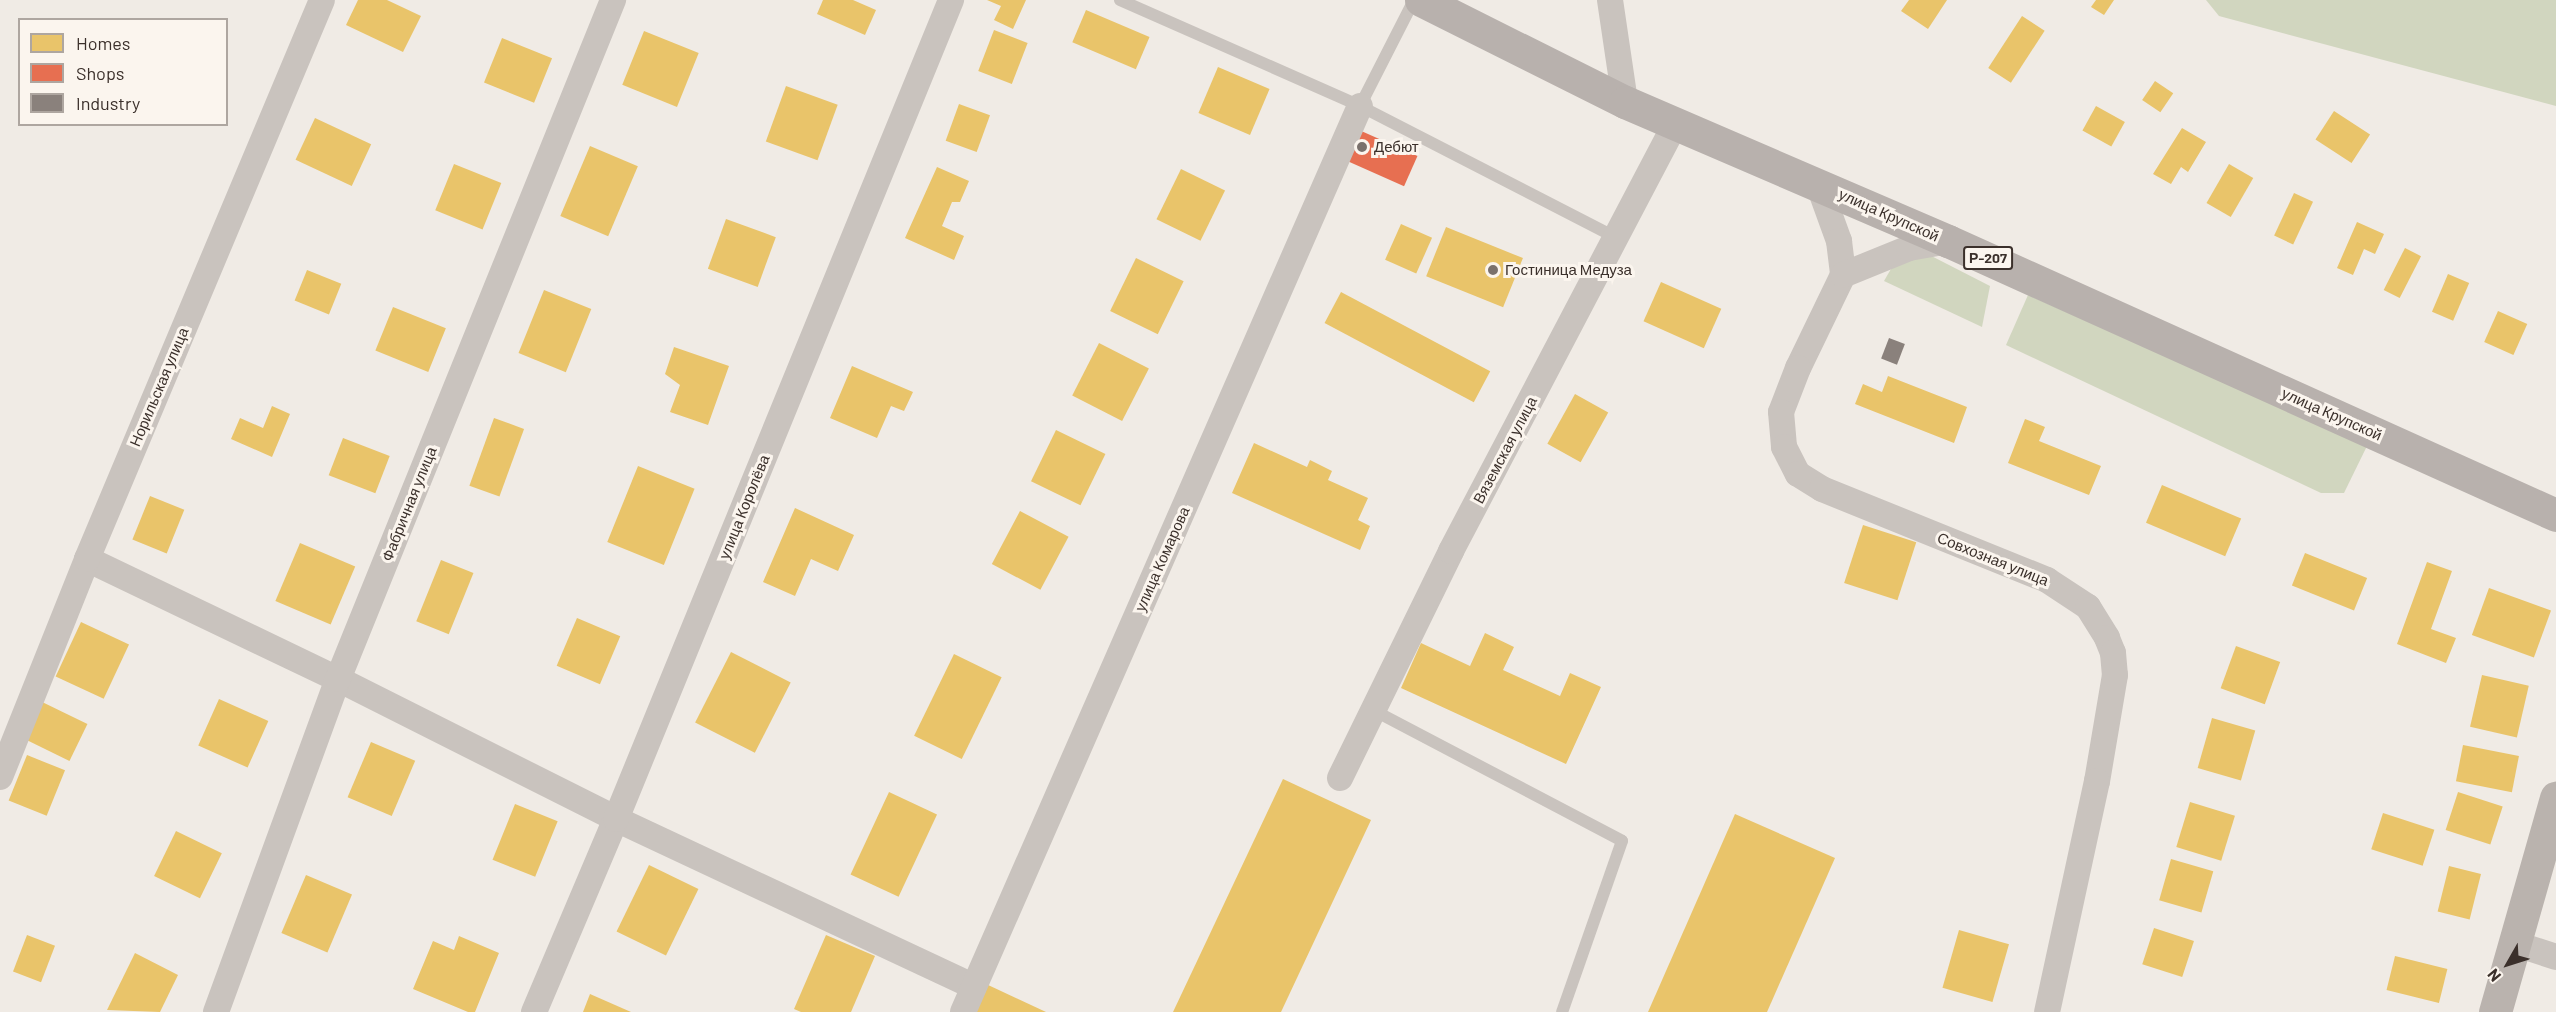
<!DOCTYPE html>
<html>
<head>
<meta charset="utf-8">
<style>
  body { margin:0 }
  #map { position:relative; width:2556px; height:1012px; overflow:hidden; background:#f0ebe5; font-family:Barlow,sans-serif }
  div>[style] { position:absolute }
  .green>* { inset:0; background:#d1d6bf }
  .homes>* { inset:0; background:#e9c46a; transform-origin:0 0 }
  .shops>* { inset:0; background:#e76f51; transform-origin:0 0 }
  .industry>* { inset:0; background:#8a817c; transform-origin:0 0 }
  .service>* { height:12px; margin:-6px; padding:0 6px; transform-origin:6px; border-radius:6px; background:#c9c3be }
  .minor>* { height:26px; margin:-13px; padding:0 13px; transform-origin:13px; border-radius:13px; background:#c9c3be }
  .secondary>* { height:33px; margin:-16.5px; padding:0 16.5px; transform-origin:16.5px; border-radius:16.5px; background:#bab3ae }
  .primary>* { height:33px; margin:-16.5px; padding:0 16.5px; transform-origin:16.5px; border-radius:16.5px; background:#b8b1ad }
  .dots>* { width:16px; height:16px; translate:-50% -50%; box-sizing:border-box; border:3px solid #fbf5ee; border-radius:50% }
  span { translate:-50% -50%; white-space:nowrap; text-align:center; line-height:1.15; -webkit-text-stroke:6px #fbf5ee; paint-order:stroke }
  .shield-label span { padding:2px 4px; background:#fbf5ee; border:2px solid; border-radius:4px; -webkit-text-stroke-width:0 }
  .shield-label { font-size:14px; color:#3b302b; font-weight:700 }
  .poi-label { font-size:15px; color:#3b302b }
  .left { translate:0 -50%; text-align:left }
  .street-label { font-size:15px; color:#3b302b }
  .legend { position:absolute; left:18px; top:18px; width:210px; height:108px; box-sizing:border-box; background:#fbf5ee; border:2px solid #aea6a0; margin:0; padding:8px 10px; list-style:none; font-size:18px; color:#3b302b }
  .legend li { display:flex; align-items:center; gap:12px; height:30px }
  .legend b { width:30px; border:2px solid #aea6a0 }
  .north { position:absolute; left:2478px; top:934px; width:60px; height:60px; -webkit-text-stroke:4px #fbf5ee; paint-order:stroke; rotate:231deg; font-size:16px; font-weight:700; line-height:24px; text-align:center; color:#3b302b }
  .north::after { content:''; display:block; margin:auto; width:21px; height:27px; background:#3b302b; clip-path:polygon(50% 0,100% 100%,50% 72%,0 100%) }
</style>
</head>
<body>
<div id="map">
  <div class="green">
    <div style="clip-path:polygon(2206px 0,2556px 0,2556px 106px,2219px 16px)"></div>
    <div style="clip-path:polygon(1906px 243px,1990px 286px,1982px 327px,1884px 281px)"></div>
    <div style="clip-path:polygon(2028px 295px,2367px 446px,2344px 493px,2321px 493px,2006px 345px)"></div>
  </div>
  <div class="homes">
    <div style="clip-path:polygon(358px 0,387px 0,421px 16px,403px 52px,346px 25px)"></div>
    <div style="clip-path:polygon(823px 0,853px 0,876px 10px,865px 35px,817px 14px)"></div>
    <div style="clip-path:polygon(987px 0,1026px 0,1013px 29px,994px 20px,1001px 6px)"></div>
    <div style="clip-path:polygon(1909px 0,1947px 0,1928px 29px,1901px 11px)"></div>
    <div style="clip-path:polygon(2096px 0,2114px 0,2104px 15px,2091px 7px)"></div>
    <div style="left:1086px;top:10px;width:69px;height:35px;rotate:23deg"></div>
    <div style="left:2022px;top:16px;width:27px;height:62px;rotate:33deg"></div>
    <div style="left:994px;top:30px;width:36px;height:44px;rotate:21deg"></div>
    <div style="left:644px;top:31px;width:59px;height:58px;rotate:22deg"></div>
    <div style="left:502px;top:38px;width:54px;height:48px;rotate:22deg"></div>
    <div style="left:1218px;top:67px;width:56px;height:50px;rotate:23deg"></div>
    <div style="left:2155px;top:81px;width:22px;height:23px;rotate:34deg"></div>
    <div style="left:786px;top:86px;width:55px;height:59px;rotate:20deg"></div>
    <div style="left:959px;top:104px;width:33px;height:39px;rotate:20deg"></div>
    <div style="left:2096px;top:106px;width:33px;height:28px;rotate:29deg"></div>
    <div style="left:2334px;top:111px;width:43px;height:34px;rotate:33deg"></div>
    <div style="left:315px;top:118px;width:62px;height:46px;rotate:25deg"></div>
    <div style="clip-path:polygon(2182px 128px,2206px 142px,2188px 172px,2181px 167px,2171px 184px,2153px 174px)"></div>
    <div style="left:590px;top:146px;width:52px;height:76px;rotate:23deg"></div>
    <div style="left:454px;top:164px;width:51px;height:50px;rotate:22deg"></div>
    <div style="left:2229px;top:164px;width:28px;height:45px;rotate:30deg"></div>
    <div style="clip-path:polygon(937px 167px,969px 181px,960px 202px,952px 202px,942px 226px,964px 236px,954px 260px,905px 238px)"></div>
    <div style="left:1181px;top:169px;width:49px;height:56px;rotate:26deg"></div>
    <div style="left:2294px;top:193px;width:21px;height:47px;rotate:25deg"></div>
    <div style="left:726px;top:219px;width:53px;height:53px;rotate:20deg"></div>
    <div style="clip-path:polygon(2357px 222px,2384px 234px,2375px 254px,2364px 249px,2353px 275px,2337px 268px)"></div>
    <div style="left:1401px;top:224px;width:34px;height:39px;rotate:24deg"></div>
    <div style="left:1446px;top:227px;width:83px;height:53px;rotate:22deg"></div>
    <div style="left:2405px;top:248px;width:18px;height:47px;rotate:27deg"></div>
    <div style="left:1136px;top:258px;width:53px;height:59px;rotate:26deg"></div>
    <div style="left:307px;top:270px;width:37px;height:33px;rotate:22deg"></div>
    <div style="left:2448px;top:274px;width:23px;height:41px;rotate:23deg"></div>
    <div style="left:1661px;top:282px;width:66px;height:43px;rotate:24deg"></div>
    <div style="left:544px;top:290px;width:51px;height:68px;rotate:22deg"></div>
    <div style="left:1341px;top:292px;width:169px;height:35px;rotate:28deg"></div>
    <div style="left:393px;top:307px;width:57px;height:47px;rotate:22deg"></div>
    <div style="left:2498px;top:311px;width:32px;height:34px;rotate:24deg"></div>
    <div style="left:1099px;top:343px;width:56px;height:59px;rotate:27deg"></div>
    <div style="clip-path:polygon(674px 347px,729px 366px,708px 425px,670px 412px,680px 385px,665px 374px)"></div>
    <div style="clip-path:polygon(852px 366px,913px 392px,904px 411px,891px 406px,877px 438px,830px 418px)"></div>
    <div style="clip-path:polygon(1888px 376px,1967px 407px,1954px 443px,1855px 404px,1863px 384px,1882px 392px)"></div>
    <div style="left:1575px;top:394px;width:38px;height:57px;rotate:29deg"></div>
    <div style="clip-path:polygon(272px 406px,290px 414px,272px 457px,231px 439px,240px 418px,263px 428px)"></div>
    <div style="left:494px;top:418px;width:32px;height:72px;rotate:20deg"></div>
    <div style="clip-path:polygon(2025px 419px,2045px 427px,2039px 441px,2101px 466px,2089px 495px,2008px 463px)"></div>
    <div style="left:1056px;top:430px;width:55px;height:57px;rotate:26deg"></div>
    <div style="left:343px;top:438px;width:50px;height:40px;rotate:21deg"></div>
    <div style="clip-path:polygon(1254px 443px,1307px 467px,1310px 460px,1332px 471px,1328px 480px,1368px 498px,1358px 520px,1370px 526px,1360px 550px,1232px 493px)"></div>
    <div style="left:638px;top:466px;width:61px;height:82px;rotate:22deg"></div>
    <div style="left:2162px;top:485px;width:86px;height:41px;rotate:23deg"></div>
    <div style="left:150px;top:496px;width:37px;height:47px;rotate:22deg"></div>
    <div style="clip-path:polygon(795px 508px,854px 535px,838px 571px,811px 559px,795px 596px,763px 582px)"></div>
    <div style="left:1020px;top:511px;width:55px;height:60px;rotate:28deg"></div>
    <div style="left:1863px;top:525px;width:56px;height:61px;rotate:18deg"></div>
    <div style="left:300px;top:543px;width:60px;height:63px;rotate:23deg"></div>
    <div style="left:2305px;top:553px;width:67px;height:35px;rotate:22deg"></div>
    <div style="left:441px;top:560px;width:35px;height:66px;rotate:22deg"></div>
    <div style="clip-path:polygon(2427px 562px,2452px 571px,2431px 629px,2456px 638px,2446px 663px,2397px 644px)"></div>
    <div style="left:2489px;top:588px;width:66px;height:50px;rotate:20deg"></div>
    <div style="left:577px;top:618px;width:47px;height:52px;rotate:23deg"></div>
    <div style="left:81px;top:622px;width:53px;height:60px;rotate:25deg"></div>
    <div style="clip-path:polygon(1485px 633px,1514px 647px,1503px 670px,1560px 696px,1570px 673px,1601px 687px,1566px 764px,1401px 688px,1421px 643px,1470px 666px)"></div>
    <div style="left:2236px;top:646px;width:47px;height:45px;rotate:20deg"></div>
    <div style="left:731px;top:652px;width:67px;height:79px;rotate:27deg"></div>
    <div style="left:954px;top:654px;width:53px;height:91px;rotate:26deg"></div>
    <div style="left:2482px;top:675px;width:48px;height:53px;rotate:13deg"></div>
    <div style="left:219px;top:699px;width:54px;height:51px;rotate:24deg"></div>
    <div style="left:38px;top:700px;width:55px;height:41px;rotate:26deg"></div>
    <div style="left:2212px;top:718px;width:45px;height:52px;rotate:16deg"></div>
    <div style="left:371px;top:742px;width:48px;height:60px;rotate:23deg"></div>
    <div style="left:2463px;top:745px;width:57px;height:37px;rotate:11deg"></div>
    <div style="left:27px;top:755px;width:41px;height:49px;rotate:22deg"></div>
    <div style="clip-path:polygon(1283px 779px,1371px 820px,1281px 1012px,1173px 1012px)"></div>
    <div style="left:889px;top:792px;width:53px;height:91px;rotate:25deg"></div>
    <div style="left:2458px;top:792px;width:47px;height:40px;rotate:18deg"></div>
    <div style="left:2190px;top:802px;width:47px;height:47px;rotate:17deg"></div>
    <div style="left:515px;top:804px;width:46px;height:60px;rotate:22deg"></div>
    <div style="left:2383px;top:813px;width:54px;height:38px;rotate:18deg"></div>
    <div style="clip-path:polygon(1735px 814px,1835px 858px,1767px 1012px,1648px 1012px)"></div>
    <div style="left:176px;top:831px;width:51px;height:50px;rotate:26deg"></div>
    <div style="left:2171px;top:859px;width:44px;height:43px;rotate:16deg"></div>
    <div style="left:649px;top:865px;width:55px;height:74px;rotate:26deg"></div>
    <div style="left:2449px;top:866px;width:33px;height:47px;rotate:14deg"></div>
    <div style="left:306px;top:875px;width:50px;height:63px;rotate:23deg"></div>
    <div style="left:2154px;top:928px;width:42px;height:38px;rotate:18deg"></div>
    <div style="left:1959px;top:930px;width:52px;height:60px;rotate:16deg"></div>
    <div style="left:27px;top:935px;width:30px;height:39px;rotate:21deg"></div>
    <div style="clip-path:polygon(826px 935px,875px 956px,851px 1012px,801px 1012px,794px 1009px)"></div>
    <div style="clip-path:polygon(459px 936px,499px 953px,475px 1012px,468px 1012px,413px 989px,433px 941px,454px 950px)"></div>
    <div style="clip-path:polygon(135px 953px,178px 975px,160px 1012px,107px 1010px)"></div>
    <div style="left:2395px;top:956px;width:54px;height:35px;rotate:14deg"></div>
    <div style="clip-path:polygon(986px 984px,1046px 1012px,974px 1012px)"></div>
    <div style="clip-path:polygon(590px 994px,631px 1012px,583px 1012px)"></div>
  </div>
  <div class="shops">
    <div style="left:1359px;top:130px;width:64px;height:33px;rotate:24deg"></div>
  </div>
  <div class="industry">
    <div style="left:1889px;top:338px;width:17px;height:22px;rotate:21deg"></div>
  </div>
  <div class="service">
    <div style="left:1120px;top:0;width:262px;rotate:23.8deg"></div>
    <div style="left:1360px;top:106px;width:289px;rotate:27.2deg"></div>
    <div style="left:1360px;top:106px;width:119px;rotate:-63deg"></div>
    <div style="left:1373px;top:710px;width:281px;rotate:27.7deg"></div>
    <div style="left:1622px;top:841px;width:181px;rotate:109.3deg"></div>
  </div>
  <div class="minor">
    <div style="left:1610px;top:0;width:103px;rotate:81.6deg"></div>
    <div style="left:1818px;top:183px;width:62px;rotate:70.1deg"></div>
    <div style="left:1839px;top:241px;width:34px;rotate:83deg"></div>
    <div style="left:1843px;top:275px;width:103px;rotate:115.8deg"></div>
    <div style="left:1798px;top:368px;width:47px;rotate:111.1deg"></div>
    <div style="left:1781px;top:412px;width:35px;rotate:85deg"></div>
    <div style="left:1784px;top:447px;width:30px;rotate:63deg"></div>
    <div style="left:1798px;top:474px;width:28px;rotate:32deg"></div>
    <div style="left:1822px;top:489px;width:243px;rotate:22deg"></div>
    <div style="left:2047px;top:580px;width:49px;rotate:33.4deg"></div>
    <div style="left:2088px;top:607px;width:36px;rotate:58deg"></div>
    <div style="left:2107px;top:638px;width:16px;rotate:68deg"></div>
    <div style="left:2113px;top:653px;width:22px;rotate:85deg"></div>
    <div style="left:2115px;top:675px;width:108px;rotate:99.6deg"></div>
    <div style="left:2097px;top:781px;width:236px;rotate:102.2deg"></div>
    <div style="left:1843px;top:275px;width:71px;rotate:-22.2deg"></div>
    <div style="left:1909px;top:248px;width:40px;rotate:-10deg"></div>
    <div style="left:87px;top:559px;width:278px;rotate:25.6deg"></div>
    <div style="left:338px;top:679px;width:311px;rotate:26.7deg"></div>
    <div style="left:616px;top:819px;width:395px;rotate:25.1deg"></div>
    <div style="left:0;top:777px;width:235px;rotate:-68.2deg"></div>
    <div style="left:87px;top:559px;width:606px;rotate:-67.2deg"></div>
    <div style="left:1340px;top:778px;width:253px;rotate:-63.9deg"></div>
    <div style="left:1451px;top:551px;width:482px;rotate:-62.3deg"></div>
    <div style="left:2513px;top:943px;width:45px;rotate:18deg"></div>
    <div style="left:216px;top:1012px;width:355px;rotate:-69.9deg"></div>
    <div style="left:338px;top:679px;width:733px;rotate:-67.95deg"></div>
    <div style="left:534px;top:1012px;width:210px;rotate:-67deg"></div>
    <div style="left:616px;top:819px;width:885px;rotate:-67.75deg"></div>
    <div style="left:963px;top:1012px;width:989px;rotate:-66.34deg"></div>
  </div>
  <div class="secondary">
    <div style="left:2495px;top:1012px;width:223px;rotate:-74.1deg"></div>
  </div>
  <div class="primary">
    <div style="left:1421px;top:0;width:228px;rotate:26.6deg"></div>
    <div style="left:1625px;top:102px;width:352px;rotate:23.3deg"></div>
    <div style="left:1948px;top:241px;width:667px;rotate:24.26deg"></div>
  </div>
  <div class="dots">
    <div style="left:1362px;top:147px;background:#7a716c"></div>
    <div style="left:1493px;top:270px;background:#7a716c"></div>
  </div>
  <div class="shield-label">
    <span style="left:1988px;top:258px">Р-207</span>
  </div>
  <div class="poi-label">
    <span class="left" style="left:1374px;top:147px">Дебют</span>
    <span class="left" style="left:1505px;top:270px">Гостиница Медуза</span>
  </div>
  <div class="street-label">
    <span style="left:1889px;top:215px;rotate:24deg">улица Крупской</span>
    <span style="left:159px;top:387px;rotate:-67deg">Норильская улица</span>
    <span style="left:2332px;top:414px;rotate:24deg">улица Крупской</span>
    <span style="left:1505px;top:450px;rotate:-62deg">Вяземская улица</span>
    <span style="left:409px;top:504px;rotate:-68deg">Фабричная улица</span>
    <span style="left:744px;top:507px;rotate:-68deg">улица Королёва</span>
    <span style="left:1162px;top:559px;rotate:-66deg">улица Комарова</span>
    <span style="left:1993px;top:559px;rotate:22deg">Совхозная улица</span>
  </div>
  <ul class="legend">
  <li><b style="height:16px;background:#e9c46a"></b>Homes</li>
  <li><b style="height:16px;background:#e76f51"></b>Shops</li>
  <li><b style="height:16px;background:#8a817c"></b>Industry</li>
  </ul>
  <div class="north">N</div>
</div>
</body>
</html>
